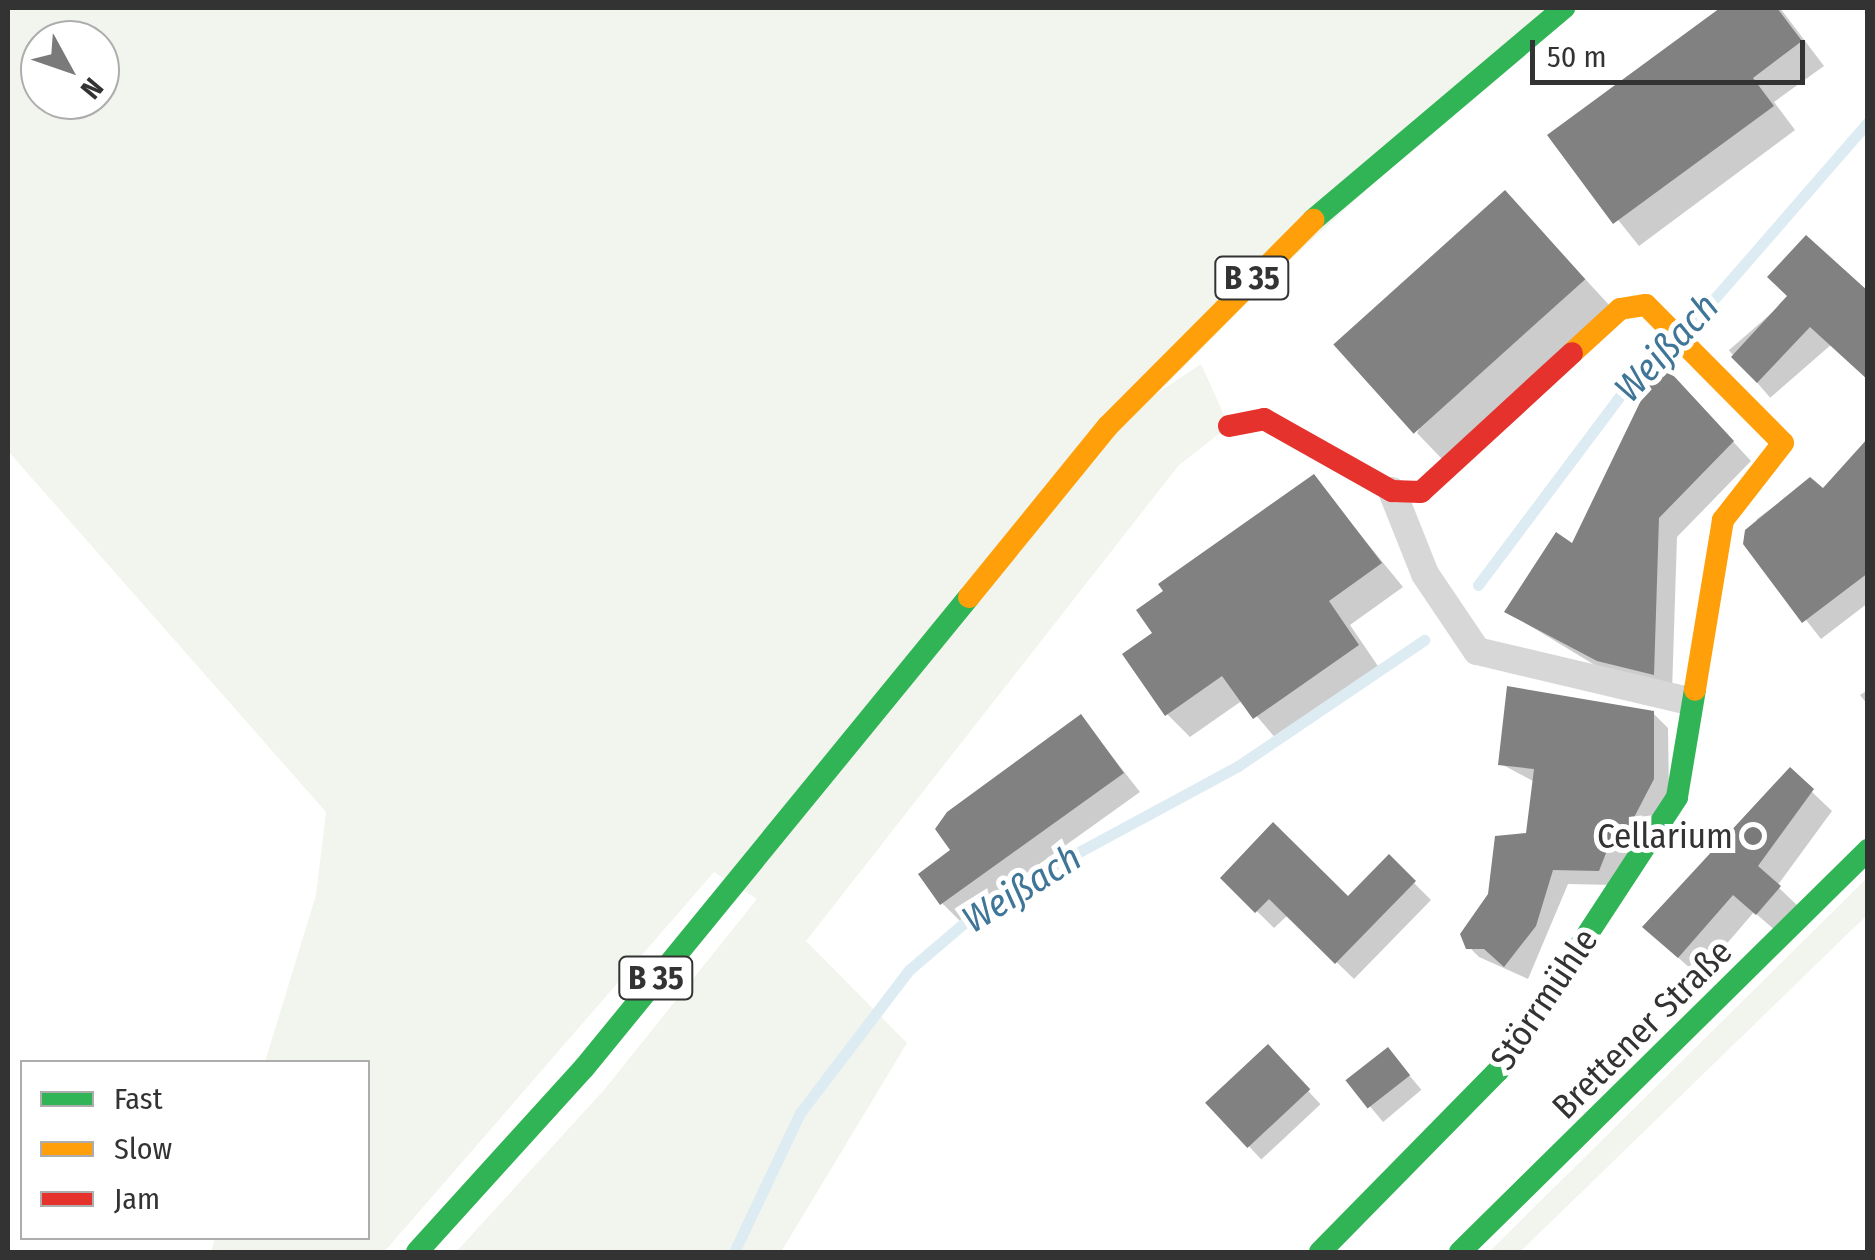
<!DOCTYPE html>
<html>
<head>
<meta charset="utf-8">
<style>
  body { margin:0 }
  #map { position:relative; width:1875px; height:1260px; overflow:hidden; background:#fff; font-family:"Fira Sans Condensed",sans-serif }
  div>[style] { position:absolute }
  .green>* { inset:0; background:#f1f5ed }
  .shadow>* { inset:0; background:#0003; transform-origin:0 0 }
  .stream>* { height:11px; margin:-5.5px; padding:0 5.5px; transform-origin:5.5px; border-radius:5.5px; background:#ddebf3 }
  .building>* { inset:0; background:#818181; transform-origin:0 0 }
  .street>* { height:28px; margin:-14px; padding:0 14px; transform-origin:14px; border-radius:14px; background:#d7d7d7 }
  .fast>* { height:22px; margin:-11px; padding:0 11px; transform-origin:11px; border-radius:11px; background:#30b455 }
  .slow>* { height:22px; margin:-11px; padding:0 11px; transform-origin:11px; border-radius:11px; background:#ff9f0a }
  .jam>* { height:22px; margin:-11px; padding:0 11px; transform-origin:11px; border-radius:11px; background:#e5322d }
  .dots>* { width:28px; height:28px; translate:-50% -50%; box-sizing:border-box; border:5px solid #fff; border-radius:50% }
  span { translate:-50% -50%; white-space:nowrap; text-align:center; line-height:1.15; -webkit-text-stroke:10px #fff; paint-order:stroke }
  .shield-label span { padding:2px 8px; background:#fff; border:2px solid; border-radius:8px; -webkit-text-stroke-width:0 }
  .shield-label { font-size:32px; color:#333; font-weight:700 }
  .poi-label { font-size:35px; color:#333 }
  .right { translate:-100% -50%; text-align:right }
  .street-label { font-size:35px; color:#333 }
  .water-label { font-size:38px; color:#3f7597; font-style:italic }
  .frame { position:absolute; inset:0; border:10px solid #333; pointer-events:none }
  .legend { position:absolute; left:20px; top:1060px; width:350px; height:180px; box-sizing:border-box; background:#fff; border:2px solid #adadad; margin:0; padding:12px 18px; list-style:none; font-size:30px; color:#333 }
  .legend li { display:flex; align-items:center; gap:20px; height:50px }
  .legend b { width:50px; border:2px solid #adadad }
  .north { position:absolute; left:20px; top:20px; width:100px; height:100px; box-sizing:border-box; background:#fff; border:2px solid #adadad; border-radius:50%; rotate:130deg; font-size:28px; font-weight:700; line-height:40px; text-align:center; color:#333 }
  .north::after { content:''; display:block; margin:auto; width:35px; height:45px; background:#7a7a7a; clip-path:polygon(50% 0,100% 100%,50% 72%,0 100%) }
  .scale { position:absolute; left:1530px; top:40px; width:275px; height:45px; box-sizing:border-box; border:5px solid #333; border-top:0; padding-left:12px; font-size:30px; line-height:35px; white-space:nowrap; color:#333; -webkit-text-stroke:8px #fff; paint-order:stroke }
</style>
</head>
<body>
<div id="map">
  <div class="green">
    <div style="clip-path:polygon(evenodd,8px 8px,1564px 8px,1114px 422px,1201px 364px,1229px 426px,1179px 465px,806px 941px,907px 1043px,781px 1252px,456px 1252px,604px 1090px,757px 899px,714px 872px,384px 1252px,211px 1252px,215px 1238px,368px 1238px,368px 1062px,265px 1062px,316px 895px,326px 812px,8px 451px,8px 8px,40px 40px,100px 40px,100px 100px,40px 100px,40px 40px)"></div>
    <div style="clip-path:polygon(1867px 878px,1867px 915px,1520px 1252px,1489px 1252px)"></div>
  </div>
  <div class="shadow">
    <div style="clip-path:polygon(1724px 8px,1780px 8px,1824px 66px,1774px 102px,1795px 130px,1639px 246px,1551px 136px)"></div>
    <div style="clip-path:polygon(1530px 219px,1610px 306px,1442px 459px,1417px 433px)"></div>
    <div style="left:1790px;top:297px;width:63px;height:81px;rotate:49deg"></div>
    <div style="clip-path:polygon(1679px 383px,1751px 461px,1677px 537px,1672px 692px,1618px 679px,1507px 612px,1573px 547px)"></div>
    <div style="clip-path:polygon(1868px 442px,1868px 603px,1821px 639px,1746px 543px,1757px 519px,1810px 480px,1823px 492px)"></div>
    <div style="clip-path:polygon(1314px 478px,1403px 587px,1350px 625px,1380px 669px,1278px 741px,1243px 700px,1190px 737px,1167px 714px,1155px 634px)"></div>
    <div style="clip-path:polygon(1868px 690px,1868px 705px,1860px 695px)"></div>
    <div style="clip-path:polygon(1653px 713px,1668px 728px,1669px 795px,1614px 885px,1568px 884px,1528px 979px,1479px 957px,1464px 942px,1528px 835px,1535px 782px,1501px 764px)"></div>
    <div style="clip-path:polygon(1081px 717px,1140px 792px,960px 921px,942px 903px,954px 851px)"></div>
    <div style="clip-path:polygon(1790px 771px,1832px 811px,1777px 886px,1799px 907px,1777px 932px,1754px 912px,1699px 976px,1665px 946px)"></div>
    <div style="clip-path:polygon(1389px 858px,1431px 900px,1354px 979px,1288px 915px,1274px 928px,1223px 878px,1348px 899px)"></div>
    <div style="left:1268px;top:1048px;width:77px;height:81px;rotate:47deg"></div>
    <div style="left:1388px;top:1050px;width:52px;height:50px;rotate:50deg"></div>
  </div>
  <div class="stream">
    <div style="left:1478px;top:585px;width:295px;rotate:-53.1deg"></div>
    <div style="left:1655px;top:349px;width:79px;rotate:-40.4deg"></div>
    <div style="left:1715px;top:298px;width:233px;rotate:-49deg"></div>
    <div style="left:734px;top:1252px;width:154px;rotate:-64.6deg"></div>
    <div style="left:800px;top:1113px;width:180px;rotate:-52.7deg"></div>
    <div style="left:909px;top:970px;width:109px;rotate:-40.5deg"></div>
    <div style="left:992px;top:899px;width:280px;rotate:-28.4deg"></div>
    <div style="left:1238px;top:766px;width:225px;rotate:-34.1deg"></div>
  </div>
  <div class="building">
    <div style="clip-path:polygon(1720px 8px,1777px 8px,1802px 41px,1753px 78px,1774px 106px,1613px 224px,1547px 135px)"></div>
    <div style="left:1505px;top:190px;width:120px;height:231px;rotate:48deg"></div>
    <div style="clip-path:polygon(1806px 235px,1868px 291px,1868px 380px,1810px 327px,1757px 383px,1731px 357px,1787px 296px,1767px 277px)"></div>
    <div style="clip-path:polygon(1660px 361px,1734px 441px,1659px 518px,1654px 675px,1597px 661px,1504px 612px,1556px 532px,1572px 543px)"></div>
    <div style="clip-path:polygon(1868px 438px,1868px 573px,1802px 623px,1743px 544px,1745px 530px,1810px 477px,1823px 488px)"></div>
    <div style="clip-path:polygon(1314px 474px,1382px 563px,1329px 601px,1359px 645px,1253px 719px,1222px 676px,1165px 716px,1122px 654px,1152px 633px,1136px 610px,1163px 591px,1158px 584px)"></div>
    <div style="clip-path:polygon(1507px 686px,1654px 711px,1654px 779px,1628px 829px,1615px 830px,1599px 871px,1553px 870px,1536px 926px,1504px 967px,1484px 949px,1466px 949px,1460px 934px,1488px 894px,1495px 836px,1526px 833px,1534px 769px,1498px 765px)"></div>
    <div style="clip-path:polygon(1081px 714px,1124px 773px,940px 905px,918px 874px,950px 850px,935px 829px,947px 812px)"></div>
    <div style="clip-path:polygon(1790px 767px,1814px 789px,1758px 866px,1781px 886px,1756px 915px,1733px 895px,1678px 958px,1642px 927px)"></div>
    <div style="clip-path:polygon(1273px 822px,1348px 896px,1389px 854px,1416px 881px,1335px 964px,1269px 899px,1255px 913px,1220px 878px)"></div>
    <div style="left:1268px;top:1044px;width:62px;height:86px;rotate:47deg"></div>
    <div style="left:1388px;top:1047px;width:36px;height:54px;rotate:52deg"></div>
  </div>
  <div class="street">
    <div style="left:1392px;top:491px;width:89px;rotate:68.3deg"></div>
    <div style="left:1425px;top:574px;width:93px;rotate:56deg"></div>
    <div style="left:1477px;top:651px;width:218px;rotate:13.3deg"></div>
  </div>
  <div class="fast">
    <div style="left:1313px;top:220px;width:329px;rotate:-40.2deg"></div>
    <div style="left:417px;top:1252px;width:248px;rotate:-47.8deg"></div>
    <div style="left:584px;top:1068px;width:608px;rotate:-50.74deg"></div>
    <div style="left:1320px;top:1252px;width:254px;rotate:-45.5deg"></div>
    <div style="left:1498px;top:1071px;width:327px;rotate:-56.8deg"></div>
    <div style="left:1677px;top:797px;width:109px;rotate:-80.5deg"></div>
    <div style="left:1460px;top:1252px;width:573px;rotate:-44.58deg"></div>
  </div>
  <div class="slow">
    <div style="left:1572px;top:353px;width:65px;rotate:-42.5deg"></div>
    <div style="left:1620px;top:309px;width:26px;rotate:-9deg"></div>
    <div style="left:1646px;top:305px;width:194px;rotate:45.2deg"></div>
    <div style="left:1783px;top:443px;width:98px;rotate:127.9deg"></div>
    <div style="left:1723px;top:520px;width:172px;rotate:99.4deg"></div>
    <div style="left:969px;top:597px;width:220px;rotate:-50.9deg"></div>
    <div style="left:1108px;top:426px;width:291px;rotate:-45.1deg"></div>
  </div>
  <div class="jam">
    <div style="left:1229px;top:426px;width:36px;rotate:-11deg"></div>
    <div style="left:1264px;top:419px;width:147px;rotate:29.4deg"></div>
    <div style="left:1392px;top:491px;width:29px;rotate:2deg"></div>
    <div style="left:1421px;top:492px;width:205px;rotate:-42.6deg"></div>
  </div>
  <div class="dots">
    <div style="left:1753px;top:836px;background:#7a7a7a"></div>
  </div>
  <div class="shield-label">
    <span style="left:1252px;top:278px">B 35</span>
    <span style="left:656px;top:978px">B 35</span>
  </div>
  <div class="poi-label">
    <span class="right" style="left:1733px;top:836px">Cellarium</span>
  </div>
  <div class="street-label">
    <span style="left:1544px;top:999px;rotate:-56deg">Störrmühle</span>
    <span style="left:1642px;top:1029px;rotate:-45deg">Brettener Straße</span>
  </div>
  <div class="water-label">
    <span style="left:1667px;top:348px;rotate:-47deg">Weißach</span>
    <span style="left:1022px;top:889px;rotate:-32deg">Weißach</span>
  </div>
  <div class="frame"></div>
  <ul class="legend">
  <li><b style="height:12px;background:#30b455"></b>Fast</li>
  <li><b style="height:12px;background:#ff9f0a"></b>Slow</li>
  <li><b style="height:12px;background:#e5322d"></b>Jam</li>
  </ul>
  <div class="north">N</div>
  <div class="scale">50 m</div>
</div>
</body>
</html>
